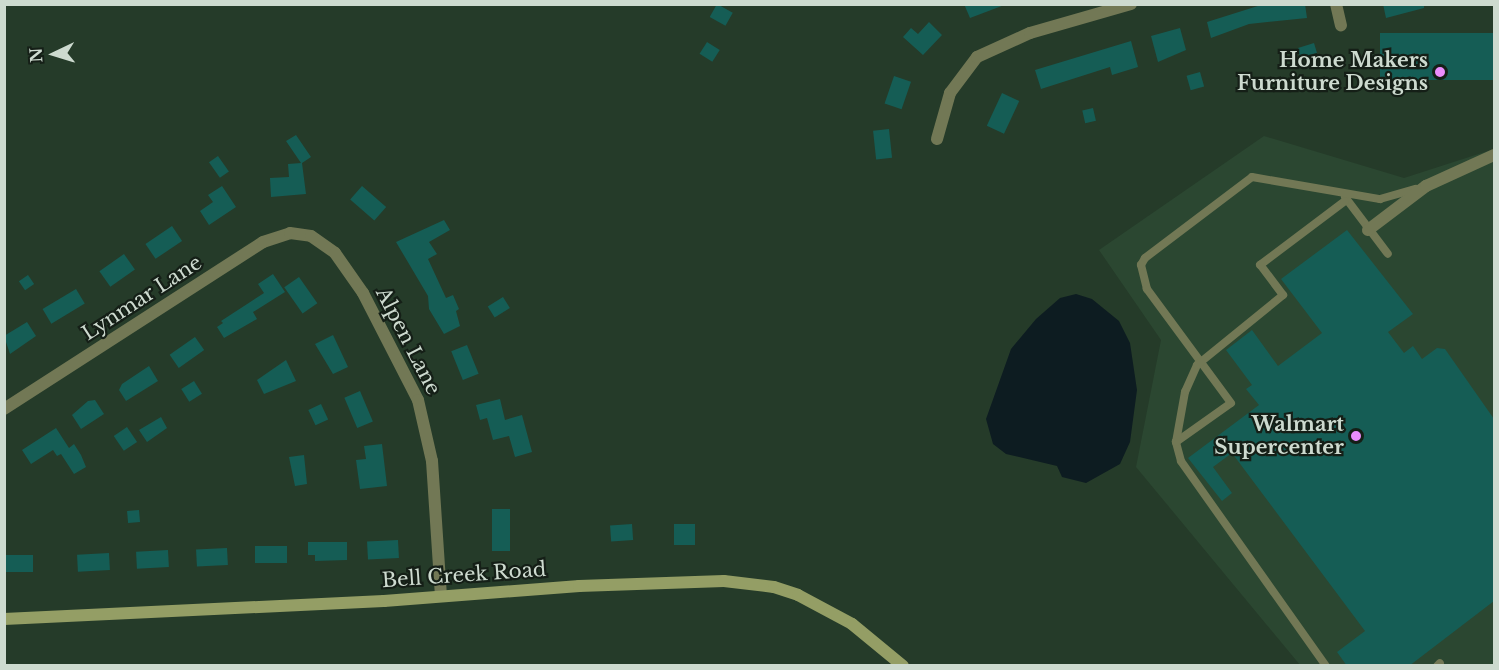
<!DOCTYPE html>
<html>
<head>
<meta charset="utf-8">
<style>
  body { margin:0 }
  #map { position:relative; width:1499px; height:670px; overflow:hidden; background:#253b29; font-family:"Libre Baskerville",serif }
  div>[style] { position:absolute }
  .built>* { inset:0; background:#2b4731 }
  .water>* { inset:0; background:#0d1c21 }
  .building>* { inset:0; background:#155d55; transform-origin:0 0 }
  .lane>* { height:8px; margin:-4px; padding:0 4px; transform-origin:4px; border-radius:4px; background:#727855 }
  .street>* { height:12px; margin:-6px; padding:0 6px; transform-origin:6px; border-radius:6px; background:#727855 }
  .secondary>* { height:12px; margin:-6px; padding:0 6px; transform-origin:6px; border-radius:6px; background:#949e65 }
  .dots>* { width:16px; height:16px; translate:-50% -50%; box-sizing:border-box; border:3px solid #151f17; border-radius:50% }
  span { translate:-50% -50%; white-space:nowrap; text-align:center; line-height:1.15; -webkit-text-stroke:4.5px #151f17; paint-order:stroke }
  .poi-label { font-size:20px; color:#cddacf; font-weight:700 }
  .right { translate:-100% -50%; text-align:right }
  .street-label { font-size:20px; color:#cddacf }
  .frame { position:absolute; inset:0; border:6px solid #cddacf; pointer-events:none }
  .north { position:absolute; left:24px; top:24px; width:60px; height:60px; -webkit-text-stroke:4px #151f17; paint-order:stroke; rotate:266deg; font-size:16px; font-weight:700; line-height:24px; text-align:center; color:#cddacf }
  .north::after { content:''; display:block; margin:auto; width:21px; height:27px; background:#cddacf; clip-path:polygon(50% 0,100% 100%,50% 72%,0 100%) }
</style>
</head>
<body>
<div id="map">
  <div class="built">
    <div style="clip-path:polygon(1264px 136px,1404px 178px,1494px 149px,1494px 665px,1300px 665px,1136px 467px,1161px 340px,1099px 250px)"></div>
  </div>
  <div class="water">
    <div style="clip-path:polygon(1076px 294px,1092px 299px,1119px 321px,1130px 343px,1137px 390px,1130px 442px,1120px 464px,1086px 483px,1062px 477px,1057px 466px,1006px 454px,993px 444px,986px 419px,1011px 349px,1036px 319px,1060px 298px)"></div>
  </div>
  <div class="building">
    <div style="left:717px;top:4px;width:18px;height:15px;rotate:29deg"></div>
    <div style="clip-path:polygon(964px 4px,1007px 4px,970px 18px)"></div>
    <div style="clip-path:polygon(1305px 4px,1307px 18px,1249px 24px,1211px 38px,1207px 22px,1261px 5px)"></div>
    <div style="clip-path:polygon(1383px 4px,1424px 4px,1424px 8px,1386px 18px)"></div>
    <div style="clip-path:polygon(929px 22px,942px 35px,923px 55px,903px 37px,911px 28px,918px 34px)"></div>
    <div style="clip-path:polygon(1180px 28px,1186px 50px,1158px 62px,1151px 36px)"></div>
    <div style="left:1494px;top:33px;width:47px;height:114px;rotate:90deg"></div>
    <div style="clip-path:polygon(1131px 41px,1138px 67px,1112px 75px,1110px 67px,1041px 89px,1035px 70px)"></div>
    <div style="left:707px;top:42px;width:15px;height:14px;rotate:32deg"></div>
    <div style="clip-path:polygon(1314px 43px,1317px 53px,1300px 57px,1298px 48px)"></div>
    <div style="left:1200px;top:72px;width:15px;height:14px;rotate:74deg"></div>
    <div style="left:894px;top:76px;width:18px;height:29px;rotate:19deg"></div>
    <div style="left:1002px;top:93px;width:19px;height:36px;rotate:25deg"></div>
    <div style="left:1093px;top:108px;width:13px;height:11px;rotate:77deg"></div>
    <div style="left:889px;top:129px;width:29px;height:16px;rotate:84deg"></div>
    <div style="clip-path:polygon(296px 135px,311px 157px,302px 163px,306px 194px,271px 197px,270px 178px,289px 177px,288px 164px,301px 163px,286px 141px)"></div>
    <div style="left:218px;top:156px;width:19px;height:11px;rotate:55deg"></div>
    <div style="clip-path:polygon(222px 186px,236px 207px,209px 225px,200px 211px,213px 202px,208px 195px)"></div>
    <div style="left:362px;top:186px;width:32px;height:18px;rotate:41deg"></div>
    <div style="clip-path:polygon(444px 220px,450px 230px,429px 242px,437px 254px,428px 259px,446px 298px,453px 295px,459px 309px,456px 311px,460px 326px,444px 334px,429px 309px,428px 296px,396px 242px)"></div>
    <div style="left:172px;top:226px;width:18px;height:32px;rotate:56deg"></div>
    <div style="clip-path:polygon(1347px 230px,1413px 314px,1388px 332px,1404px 353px,1413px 346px,1422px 359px,1437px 348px,1445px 349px,1494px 419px,1494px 601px,1409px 666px,1347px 666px,1337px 652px,1365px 631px,1232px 453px,1213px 467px,1232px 493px,1222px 501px,1188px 458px,1259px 405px,1246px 389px,1252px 385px,1226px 350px,1252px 330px,1278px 366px,1322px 333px,1281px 279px)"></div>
    <div style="left:124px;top:254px;width:19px;height:30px;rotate:55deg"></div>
    <div style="clip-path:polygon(273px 274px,285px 292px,253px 312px,257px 319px,224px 338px,217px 327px,223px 323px,221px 321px,264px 293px,258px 284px)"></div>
    <div style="left:28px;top:275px;width:11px;height:11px;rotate:56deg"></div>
    <div style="left:299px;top:277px;width:32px;height:18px;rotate:55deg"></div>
    <div style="left:76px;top:289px;width:17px;height:39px;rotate:59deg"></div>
    <div style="left:503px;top:297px;width:13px;height:18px;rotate:58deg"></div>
    <div style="clip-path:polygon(27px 322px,36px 336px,10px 354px,4px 336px)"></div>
    <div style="clip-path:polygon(333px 335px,348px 367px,333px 374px,315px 344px)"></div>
    <div style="left:195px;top:337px;width:16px;height:31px;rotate:55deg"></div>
    <div style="left:467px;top:345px;width:31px;height:17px;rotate:68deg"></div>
    <div style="clip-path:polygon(286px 360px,296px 381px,264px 394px,257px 380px)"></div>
    <div style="clip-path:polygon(149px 366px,158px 381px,126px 401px,119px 390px,122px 384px)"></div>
    <div style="left:194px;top:381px;width:15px;height:15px;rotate:58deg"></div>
    <div style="left:360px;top:391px;width:33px;height:17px;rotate:67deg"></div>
    <div style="clip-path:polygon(500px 399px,505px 420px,522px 415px,532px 452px,515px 457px,509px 436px,493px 440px,487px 418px,480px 420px,476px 405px)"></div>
    <div style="clip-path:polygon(95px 400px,104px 414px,81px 429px,72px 415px,88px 401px)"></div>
    <div style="left:321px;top:404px;width:17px;height:14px;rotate:65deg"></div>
    <div style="clip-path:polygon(161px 417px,167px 428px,147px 442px,139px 430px)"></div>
    <div style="left:127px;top:427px;width:18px;height:16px;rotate:56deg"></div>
    <div style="clip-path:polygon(56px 428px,69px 448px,74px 444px,81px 455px,86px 467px,74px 474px,61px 454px,57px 456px,53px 450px,31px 464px,22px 450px)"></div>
    <div style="clip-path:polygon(382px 444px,387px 486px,360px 489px,356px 460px,366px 459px,364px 446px)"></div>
    <div style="clip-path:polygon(304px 455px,307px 484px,295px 486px,289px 457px)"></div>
    <div style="left:492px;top:509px;width:18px;height:42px"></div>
    <div style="left:139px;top:510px;width:12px;height:12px;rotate:85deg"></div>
    <div style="left:632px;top:524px;width:16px;height:22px;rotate:86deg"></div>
    <div style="left:674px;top:524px;width:21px;height:21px"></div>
    <div style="left:398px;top:540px;width:18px;height:31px;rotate:87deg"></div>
    <div style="clip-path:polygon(308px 542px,347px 542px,347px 560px,315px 561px,315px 555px,308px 555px)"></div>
    <div style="left:287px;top:546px;width:17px;height:32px;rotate:90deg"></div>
    <div style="left:227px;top:548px;width:17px;height:31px;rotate:87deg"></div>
    <div style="left:168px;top:550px;width:17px;height:32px;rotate:87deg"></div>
    <div style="left:109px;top:553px;width:17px;height:32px;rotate:87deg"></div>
    <div style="left:33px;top:555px;width:17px;height:29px;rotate:90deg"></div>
  </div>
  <div class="lane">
    <div style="left:1345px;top:197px;width:71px;rotate:53deg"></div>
    <div style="left:1176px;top:442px;width:67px;rotate:-35.3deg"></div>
    <div style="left:1231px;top:403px;width:142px;rotate:-126.4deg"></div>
    <div style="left:1147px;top:289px;width:25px;rotate:-104deg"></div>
    <div style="left:1141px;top:265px;width:8px;rotate:-60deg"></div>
    <div style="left:1145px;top:258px;width:134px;rotate:-37.1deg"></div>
    <div style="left:1252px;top:177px;width:130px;rotate:9.8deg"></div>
    <div style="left:1380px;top:199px;width:37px;rotate:-16deg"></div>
    <div style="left:1326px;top:666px;width:251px;rotate:-125.3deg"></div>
    <div style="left:1181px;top:461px;width:20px;rotate:-105deg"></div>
    <div style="left:1176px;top:442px;width:51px;rotate:-79.8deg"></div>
    <div style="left:1185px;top:392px;width:30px;rotate:-66deg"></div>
    <div style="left:1197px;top:365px;width:111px;rotate:-39.1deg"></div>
    <div style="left:1283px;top:295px;width:38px;rotate:-127deg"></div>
    <div style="left:1260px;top:265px;width:106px;rotate:-37deg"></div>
    <div style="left:1437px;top:666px;width:4px;rotate:-45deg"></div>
  </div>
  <div class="street">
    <div style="left:1336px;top:4px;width:22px;rotate:77deg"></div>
    <div style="left:937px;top:139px;width:48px;rotate:-74.2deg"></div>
    <div style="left:950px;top:93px;width:45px;rotate:-53.1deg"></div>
    <div style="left:977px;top:57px;width:58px;rotate:-24.4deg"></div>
    <div style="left:1030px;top:33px;width:105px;rotate:-16deg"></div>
    <div style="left:1368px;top:230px;width:73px;rotate:-37.2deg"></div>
    <div style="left:1426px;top:186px;width:75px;rotate:-24.5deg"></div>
    <div style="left:4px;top:409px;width:308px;rotate:-32.8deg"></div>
    <div style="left:263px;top:242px;width:28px;rotate:-18deg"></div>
    <div style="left:290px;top:233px;width:21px;rotate:8deg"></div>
    <div style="left:311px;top:236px;width:29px;rotate:35deg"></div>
    <div style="left:335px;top:253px;width:49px;rotate:55deg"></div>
    <div style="left:363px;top:293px;width:120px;rotate:62.8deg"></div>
    <div style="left:418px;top:400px;width:63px;rotate:77.1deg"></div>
    <div style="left:432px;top:461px;width:135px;rotate:86.2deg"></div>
  </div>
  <div class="secondary">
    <div style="left:4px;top:619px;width:380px;rotate:-2.7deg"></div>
    <div style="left:384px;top:601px;width:196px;rotate:-4.4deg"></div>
    <div style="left:579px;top:586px;width:145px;rotate:-2deg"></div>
    <div style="left:724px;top:581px;width:50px;rotate:6.8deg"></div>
    <div style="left:774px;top:587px;width:25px;rotate:18deg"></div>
    <div style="left:798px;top:595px;width:61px;rotate:28.2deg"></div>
    <div style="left:852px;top:624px;width:66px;rotate:39.5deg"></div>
  </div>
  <div class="dots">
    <div style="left:1440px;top:72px;background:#ea8dfd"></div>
    <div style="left:1356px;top:436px;background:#ea8dfd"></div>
  </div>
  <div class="poi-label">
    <span class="right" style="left:1428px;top:72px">Home Makers<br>Furniture Designs</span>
    <span class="right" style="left:1344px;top:436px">Walmart<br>Supercenter</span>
  </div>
  <div class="street-label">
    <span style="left:142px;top:298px;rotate:-33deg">Lynmar Lane</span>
    <span style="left:408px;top:341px;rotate:63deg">Alpen Lane</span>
    <span style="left:464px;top:575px;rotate:-4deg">Bell Creek Road</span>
  </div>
  <div class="frame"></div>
  <div class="north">N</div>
</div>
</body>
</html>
